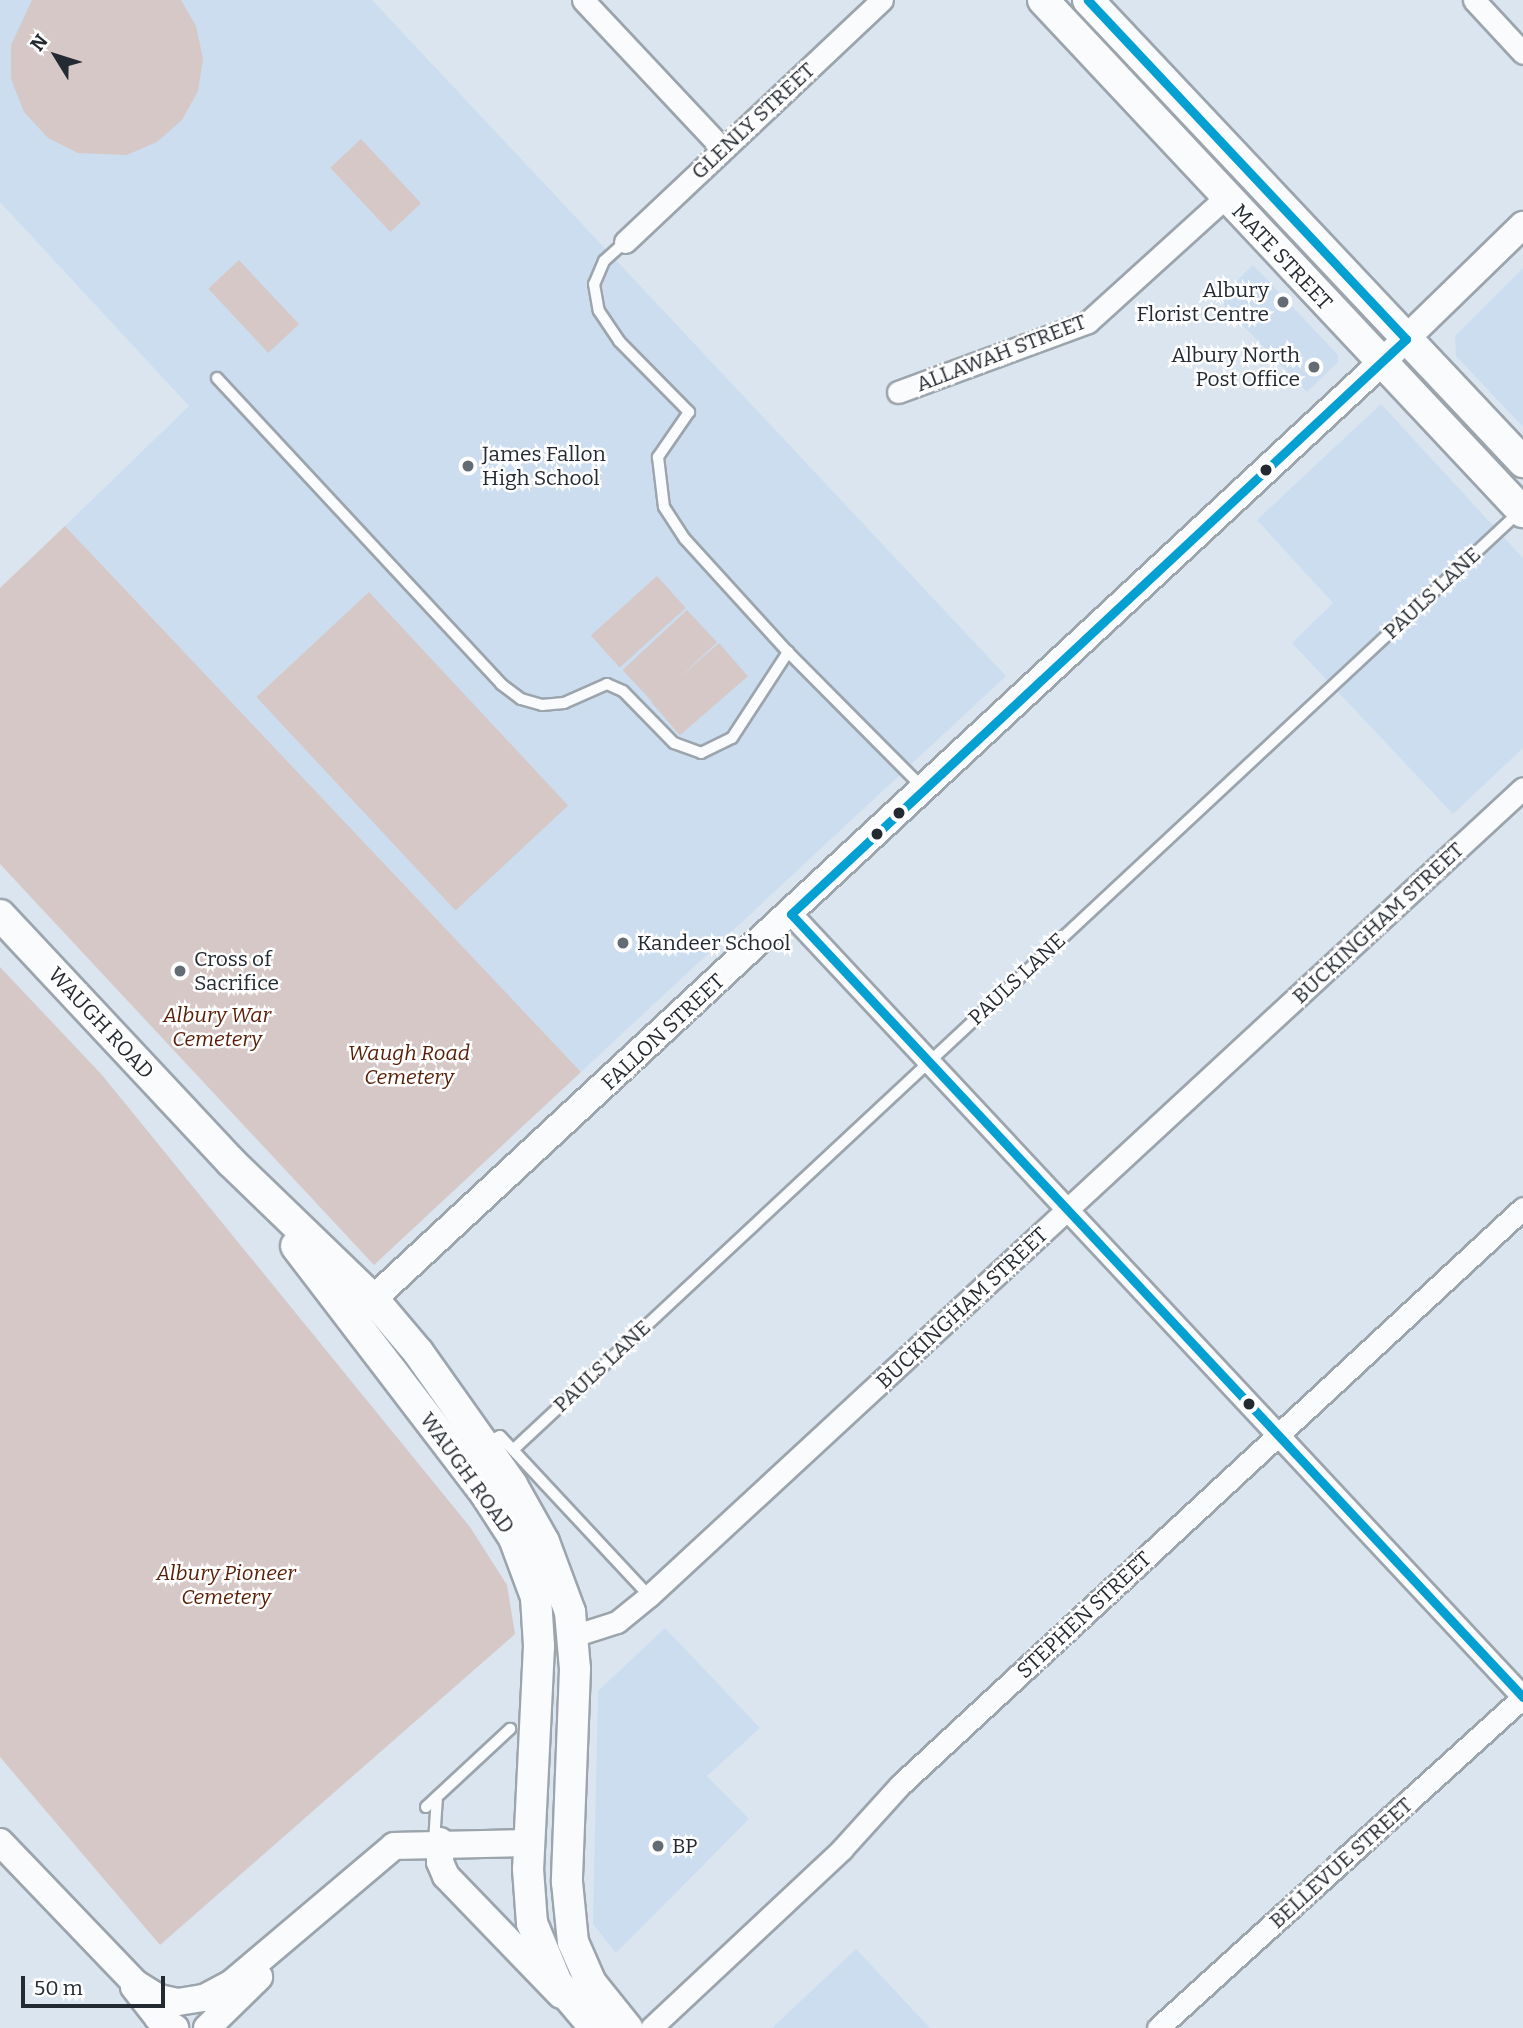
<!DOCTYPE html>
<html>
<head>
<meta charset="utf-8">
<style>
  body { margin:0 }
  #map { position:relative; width:1523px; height:2028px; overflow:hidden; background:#dae5f0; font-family:Bitter,serif }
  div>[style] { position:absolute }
  .built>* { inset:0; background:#ccddf0 }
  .green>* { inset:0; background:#d6c8c6; transform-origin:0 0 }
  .roads { filter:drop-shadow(2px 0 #9ca4ac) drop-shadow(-2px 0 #9ca4ac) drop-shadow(0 2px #9ca4ac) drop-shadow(0 -2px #9ca4ac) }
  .service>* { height:10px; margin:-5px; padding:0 5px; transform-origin:5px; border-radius:5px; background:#f9fbfd }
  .minor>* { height:21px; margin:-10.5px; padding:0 10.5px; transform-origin:10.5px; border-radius:10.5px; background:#f9fbfd }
  .tertiary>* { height:26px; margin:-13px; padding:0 13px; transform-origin:13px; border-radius:13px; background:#f9fbfd }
  .secondary>* { height:30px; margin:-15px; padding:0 15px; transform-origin:15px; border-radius:15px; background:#f9fbfd }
  .bus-1>* { height:9px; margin:-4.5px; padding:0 4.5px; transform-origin:4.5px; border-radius:4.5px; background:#05a0d2 }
  .dots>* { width:19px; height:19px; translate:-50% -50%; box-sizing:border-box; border:4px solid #fff; border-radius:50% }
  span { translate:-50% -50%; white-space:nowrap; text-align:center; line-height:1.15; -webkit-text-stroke:5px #fff; paint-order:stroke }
  .street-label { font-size:21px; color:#232a31 }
  .poi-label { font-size:21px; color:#232a31 }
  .right { translate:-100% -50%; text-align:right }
  .left { translate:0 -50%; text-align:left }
  .park-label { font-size:21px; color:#581d04; font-style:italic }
  .north { position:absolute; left:21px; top:21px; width:70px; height:70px; -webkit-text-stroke:5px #fff; paint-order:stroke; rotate:308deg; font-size:19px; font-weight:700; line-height:28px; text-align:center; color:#232a31 }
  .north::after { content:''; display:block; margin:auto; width:24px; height:32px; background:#232a31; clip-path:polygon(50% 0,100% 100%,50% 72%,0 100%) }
  .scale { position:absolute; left:21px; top:1976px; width:144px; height:32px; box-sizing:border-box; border:4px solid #232a31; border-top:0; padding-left:9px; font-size:21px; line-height:24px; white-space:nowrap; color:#232a31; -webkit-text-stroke:5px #fff; paint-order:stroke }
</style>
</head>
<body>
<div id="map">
  <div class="built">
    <div style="clip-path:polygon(0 0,372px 0,1006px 676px,581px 1072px,65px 526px,189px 406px,0 202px)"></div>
    <div style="clip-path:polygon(1253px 265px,1338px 355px,1338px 362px,1307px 392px,1218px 299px)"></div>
    <div style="clip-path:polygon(1523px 268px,1523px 427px,1456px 356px,1455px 336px)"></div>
    <div style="clip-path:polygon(1381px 404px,1523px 558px,1523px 748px,1453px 814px,1292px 643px,1333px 603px,1257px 520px)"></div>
    <div style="clip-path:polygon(665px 1628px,760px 1728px,707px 1776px,749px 1819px,616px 1953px,593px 1924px,598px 1691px)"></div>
    <div style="clip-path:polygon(856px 1949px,930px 2028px,772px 2028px)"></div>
  </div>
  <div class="green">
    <div style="clip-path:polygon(32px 0,181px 0,196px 26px,203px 59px,198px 91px,182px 120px,157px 142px,127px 155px,78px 153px,48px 138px,24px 112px,11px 79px,11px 45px)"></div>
    <div style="left:361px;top:139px;width:88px;height:42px;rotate:47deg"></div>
    <div style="left:239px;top:260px;width:88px;height:42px;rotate:47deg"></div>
    <div style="clip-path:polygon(65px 526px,581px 1072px,374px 1265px,0 864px,0 588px)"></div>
    <div style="left:657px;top:576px;width:43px;height:89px;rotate:48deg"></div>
    <div style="left:369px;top:592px;width:292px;height:154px;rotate:47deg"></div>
    <div style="left:687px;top:610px;width:44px;height:88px;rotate:47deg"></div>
    <div style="left:719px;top:643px;width:44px;height:90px;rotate:49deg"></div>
    <div style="clip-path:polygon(0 967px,102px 1075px,470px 1527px,507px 1585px,515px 1634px,160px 1945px,0 1757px)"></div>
  </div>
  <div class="roads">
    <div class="service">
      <div style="left:625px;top:242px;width:28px;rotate:138deg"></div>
      <div style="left:604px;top:261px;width:25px;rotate:113deg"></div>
      <div style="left:594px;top:284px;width:27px;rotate:80deg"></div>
      <div style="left:599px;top:311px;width:36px;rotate:56deg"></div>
      <div style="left:619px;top:341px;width:100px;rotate:45.4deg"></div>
      <div style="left:689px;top:412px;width:55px;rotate:124.6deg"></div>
      <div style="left:658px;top:457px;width:50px;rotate:83.2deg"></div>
      <div style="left:664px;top:507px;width:38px;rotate:57deg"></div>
      <div style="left:685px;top:539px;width:153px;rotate:47.7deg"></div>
      <div style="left:788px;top:652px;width:192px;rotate:45.2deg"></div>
      <div style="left:217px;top:378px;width:417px;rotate:47.1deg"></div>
      <div style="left:501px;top:684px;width:25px;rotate:37deg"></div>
      <div style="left:521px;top:699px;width:22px;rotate:16deg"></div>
      <div style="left:542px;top:705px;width:22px;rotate:-5deg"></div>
      <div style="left:564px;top:703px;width:47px;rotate:-23.8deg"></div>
      <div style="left:607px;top:684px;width:17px;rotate:24deg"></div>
      <div style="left:623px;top:691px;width:73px;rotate:45.6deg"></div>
      <div style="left:674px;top:743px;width:29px;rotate:20deg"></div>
      <div style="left:701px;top:753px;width:34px;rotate:-26deg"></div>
      <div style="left:732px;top:738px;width:103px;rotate:-56.9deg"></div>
      <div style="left:486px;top:1442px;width:15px;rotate:-23deg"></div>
      <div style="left:500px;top:1436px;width:219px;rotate:47deg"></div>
      <div style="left:514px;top:1449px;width:1374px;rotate:-42.99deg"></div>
      <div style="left:426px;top:1807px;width:115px;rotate:-42.9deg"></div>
      <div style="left:434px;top:1842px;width:45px;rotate:-86.2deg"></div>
    </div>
    <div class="minor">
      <div style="left:583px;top:0;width:204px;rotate:46.8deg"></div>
      <div style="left:1474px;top:0;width:72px;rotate:47.2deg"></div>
      <div style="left:625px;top:242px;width:353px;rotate:-43.3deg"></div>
      <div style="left:898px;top:392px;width:202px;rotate:-20.2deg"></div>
      <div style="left:1088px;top:322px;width:186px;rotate:-42.2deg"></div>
      <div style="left:791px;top:914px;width:1072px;rotate:46.93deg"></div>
      <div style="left:573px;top:1636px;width:46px;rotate:-17.7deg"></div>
      <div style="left:617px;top:1622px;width:41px;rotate:-39.1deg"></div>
      <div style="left:649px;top:1596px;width:1190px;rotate:-42.75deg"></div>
      <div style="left:651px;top:2028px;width:262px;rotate:-43.1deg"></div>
      <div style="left:842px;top:1849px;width:86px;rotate:-47.8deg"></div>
      <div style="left:900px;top:1785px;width:849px;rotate:-42.8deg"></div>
      <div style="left:1158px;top:2028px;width:493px;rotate:-42.2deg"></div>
    </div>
    <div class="tertiary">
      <div style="left:358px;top:1313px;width:1397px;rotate:-42.88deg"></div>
      <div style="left:1382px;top:362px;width:197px;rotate:-44.2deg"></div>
      <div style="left:440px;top:1841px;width:21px;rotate:90deg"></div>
      <div style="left:440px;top:1862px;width:15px;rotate:67deg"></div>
      <div style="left:446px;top:1876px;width:165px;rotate:46deg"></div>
      <div style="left:0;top:1842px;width:195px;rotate:46.2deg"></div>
      <div style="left:135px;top:1983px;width:28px;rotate:32deg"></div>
      <div style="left:159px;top:1998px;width:19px;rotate:12deg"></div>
      <div style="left:178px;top:2002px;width:26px;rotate:-9deg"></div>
      <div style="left:204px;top:1998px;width:32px;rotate:-28deg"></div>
      <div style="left:232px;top:1983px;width:212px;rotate:-40.2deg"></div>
      <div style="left:394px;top:1846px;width:134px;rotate:-1.3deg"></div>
      <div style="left:134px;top:1987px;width:39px;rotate:52deg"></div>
      <div style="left:158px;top:2018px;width:20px;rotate:30deg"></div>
      <div style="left:207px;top:2028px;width:73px;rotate:-44.4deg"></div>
    </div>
    <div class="secondary">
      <div style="left:1043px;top:0;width:702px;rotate:46.85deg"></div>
      <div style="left:1088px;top:0;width:635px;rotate:46.72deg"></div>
      <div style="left:0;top:915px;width:338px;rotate:46.9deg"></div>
      <div style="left:231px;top:1162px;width:199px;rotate:44deg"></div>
      <div style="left:374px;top:1300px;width:68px;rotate:49.8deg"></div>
      <div style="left:418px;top:1352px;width:163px;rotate:54.7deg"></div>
      <div style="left:512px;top:1485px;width:65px;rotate:60.7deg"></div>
      <div style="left:544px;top:1542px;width:75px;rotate:69.6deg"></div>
      <div style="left:570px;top:1612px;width:57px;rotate:85deg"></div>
      <div style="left:575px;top:1669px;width:213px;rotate:92.2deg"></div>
      <div style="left:567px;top:1882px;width:60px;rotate:84.3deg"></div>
      <div style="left:573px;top:1942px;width:45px;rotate:66.3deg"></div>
      <div style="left:591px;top:1983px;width:58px;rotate:51.3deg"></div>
      <div style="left:296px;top:1246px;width:311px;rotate:52.6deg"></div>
      <div style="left:485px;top:1493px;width:54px;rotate:57.2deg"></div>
      <div style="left:514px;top:1538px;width:63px;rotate:69.6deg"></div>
      <div style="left:536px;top:1597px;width:49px;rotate:86.5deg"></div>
      <div style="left:539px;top:1646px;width:223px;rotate:92.8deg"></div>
      <div style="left:528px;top:1869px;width:54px;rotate:85.8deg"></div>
      <div style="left:532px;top:1923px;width:65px;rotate:67.4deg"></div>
      <div style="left:557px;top:1983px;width:59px;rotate:49.8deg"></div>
    </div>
  </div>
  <div class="bus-1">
    <div style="left:791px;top:914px;width:842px;rotate:-43.07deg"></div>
    <div style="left:1406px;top:339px;width:465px;rotate:-133.2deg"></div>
    <div style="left:791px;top:914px;width:1072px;rotate:46.93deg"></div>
  </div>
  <div class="dots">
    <div style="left:1283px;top:302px;background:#636b74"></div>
    <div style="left:1314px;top:367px;background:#636b74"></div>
    <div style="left:468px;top:466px;background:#636b74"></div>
    <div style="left:1266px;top:470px;background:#232a31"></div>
    <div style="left:899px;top:813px;background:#232a31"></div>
    <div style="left:877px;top:834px;background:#232a31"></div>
    <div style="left:623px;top:943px;background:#636b74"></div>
    <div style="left:180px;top:971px;background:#636b74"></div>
    <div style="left:1249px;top:1404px;background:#232a31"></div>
    <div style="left:658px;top:1846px;background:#636b74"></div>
  </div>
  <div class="street-label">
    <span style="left:753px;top:121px;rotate:-43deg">GLENLY STREET</span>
    <span style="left:1282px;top:257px;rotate:47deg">MATE STREET</span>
    <span style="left:1001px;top:353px;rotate:-21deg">ALLAWAH STREET</span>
    <span style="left:1432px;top:593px;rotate:-43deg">PAULS LANE</span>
    <span style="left:1378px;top:923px;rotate:-43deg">BUCKINGHAM STREET</span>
    <span style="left:1017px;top:979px;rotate:-43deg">PAULS LANE</span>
    <span style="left:101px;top:1023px;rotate:47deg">WAUGH ROAD</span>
    <span style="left:663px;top:1032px;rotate:-43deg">FALLON STREET</span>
    <span style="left:962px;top:1308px;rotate:-43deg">BUCKINGHAM STREET</span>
    <span style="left:602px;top:1366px;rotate:-43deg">PAULS LANE</span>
    <span style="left:467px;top:1473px;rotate:54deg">WAUGH ROAD</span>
    <span style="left:1084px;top:1615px;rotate:-43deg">STEPHEN STREET</span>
    <span style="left:1341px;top:1863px;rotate:-42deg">BELLEVUE STREET</span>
  </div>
  <div class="poi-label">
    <span class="right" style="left:1269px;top:302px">Albury<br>Florist Centre</span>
    <span class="right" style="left:1300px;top:367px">Albury North<br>Post Office</span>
    <span class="left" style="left:482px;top:466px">James Fallon<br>High School</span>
    <span class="left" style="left:637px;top:943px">Kandeer School</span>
    <span class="left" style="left:194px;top:971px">Cross of<br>Sacrifice</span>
    <span class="left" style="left:672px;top:1846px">BP</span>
  </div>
  <div class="park-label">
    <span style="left:217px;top:1027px">Albury War<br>Cemetery</span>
    <span style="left:409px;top:1065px">Waugh Road<br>Cemetery</span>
    <span style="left:226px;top:1585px">Albury Pioneer<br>Cemetery</span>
  </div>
  <div class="north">N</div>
  <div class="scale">50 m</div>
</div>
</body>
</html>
